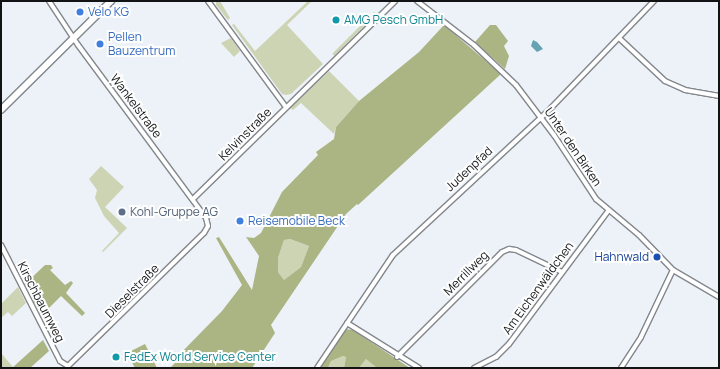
<!DOCTYPE html>
<html>
<head>
<meta charset="utf-8">
<style>
  body { margin:0 }
  #map { position:relative; width:720px; height:369px; overflow:hidden; background:#ecf2f7; font-family:Manrope,sans-serif }
  div>[style] { position:absolute }
  .green>* { inset:0; background:#cdd4b3; transform-origin:0 0 }
  .forest>* { inset:0; background:#abb584 }
  .water>* { inset:0; background:#65a3b2 }
  .roads { filter:drop-shadow(1px 0 #83878c) drop-shadow(-1px 0 #83878c) drop-shadow(0 1px #83878c) drop-shadow(0 -1px #83878c) }
  .street>* { height:4px; margin:-2px; padding:0 2px; transform-origin:2px; border-radius:2px; background:#fff }
  .secondary>* { height:5.5px; margin:-2.75px; padding:0 2.75px; transform-origin:2.75px; border-radius:2.75px; background:#fff }
  .dots>* { width:11px; height:11px; translate:-50% -50%; box-sizing:border-box; border:2px solid #fefefe; border-radius:50% }
  span { translate:-50% -50%; white-space:nowrap; text-align:center; line-height:1.15; -webkit-text-stroke:4px #fefefe; paint-order:stroke }
  .shop-label { font-size:12px; color:#366cbe }
  .left { translate:0 -50%; text-align:left }
  .culture-label { font-size:12px; color:#0d838f }
  .street-label { font-size:12px; color:#111315 }
  .service-label { font-size:12px; color:#4e5e75 }
  .transit-label { font-size:12px; color:#164399 }
  .right { translate:-100% -50%; text-align:right }
  .frame { position:absolute; inset:0; border:2px solid #111315; pointer-events:none }
</style>
</head>
<body>
<div id="map">
  <div class="green">
    <div style="clip-path:polygon(216px 1px,220px 1px,230px 18px,228px 20px,216px 5px)"></div>
    <div style="clip-path:polygon(308px 1px,312px 1px,287px 25px,323px 64px,291px 94px,286px 95px,282px 94px,232px 25px,234px 24px,255px 51px)"></div>
    <div style="left:374px;top:12px;width:3px;height:59px;rotate:45deg"></div>
    <div style="clip-path:polygon(231px 38px,240px 51px,234px 57px,221px 43px)"></div>
    <div style="clip-path:polygon(329px 71px,359px 101px,336px 127px,334px 134px,301px 103px,293px 110px,290px 108px)"></div>
    <div style="clip-path:polygon(101px 166px,124px 187px,105px 207px,127px 228px,103px 252px,102px 251px,119px 233px,104px 216px,95px 198px,97px 190px,89px 179px)"></div>
    <div style="clip-path:polygon(290px 239px,309px 246px,301px 267px,284px 280px,278px 272px,278px 258px,284px 240px)"></div>
    <div style="clip-path:polygon(18px 287px,26px 303px,12px 316px,8px 312px,1px 318px,1px 304px)"></div>
    <div style="clip-path:polygon(1px 353px,13px 367px,12px 368px,1px 368px)"></div>
    <div style="clip-path:polygon(343px 356px,346px 357px,344px 368px,328px 368px,331px 361px)"></div>
    <div style="clip-path:polygon(366px 359px,370px 362px,377px 368px,359px 368px)"></div>
  </div>
  <div class="forest">
    <div style="clip-path:polygon(evenodd,444px 25px,501px 74px,358px 205px,357px 204px,346px 214px,271px 325px,275px 333px,252px 368px,170px 368px,178px 360px,176px 358px,222px 311px,242px 285px,216px 238px,219px 237px,252px 290px,259px 256px,246px 237px,254px 238px,261px 233px,282px 192px,318px 155px,316px 152px,334px 139px,336px 127px,359px 101px,419px 52px,444px 25px,290px 239px,309px 246px,301px 267px,284px 280px,278px 272px,278px 258px,284px 240px,290px 239px)"></div>
    <div style="clip-path:polygon(490px 25px,496px 25px,508px 41px,504px 46px,509px 56px,505px 69px,475px 42px)"></div>
    <div style="clip-path:polygon(45px 265px,51px 265px,53px 268px,50px 270px,65px 285px,71px 281px,73px 283px,66px 293px,85px 313px,82px 316px,61px 296px,41px 316px,25px 284px)"></div>
    <div style="clip-path:polygon(345px 329px,353px 330px,410px 368px,377px 368px,366px 359px,359px 368px,344px 368px,346px 357px,343px 356px,331px 361px,328px 368px,319px 368px)"></div>
    <div style="clip-path:polygon(43px 340px,49px 351px,30px 368px,12px 368px)"></div>
    <div style="clip-path:polygon(145px 344px,157px 368px,135px 368px,127px 353px)"></div>
  </div>
  <div class="water">
    <div style="clip-path:polygon(533px 40px,537px 42px,543px 49px,537px 52px,531px 46px)"></div>
  </div>
  <div class="roads">
    <div class="street">
      <div style="left:208px;top:1px;width:132px;rotate:53.7deg"></div>
      <div style="left:417px;top:1px;width:72px;rotate:37.7deg"></div>
      <div style="left:474px;top:45px;width:58px;rotate:43.6deg"></div>
      <div style="left:516px;top:85px;width:63px;rotate:52.8deg"></div>
      <div style="left:554px;top:135px;width:77px;rotate:56.7deg"></div>
      <div style="left:596px;top:199px;width:56px;rotate:39.9deg"></div>
      <div style="left:639px;top:235px;width:49px;rotate:45.8deg"></div>
      <div style="left:673px;top:270px;width:53px;rotate:30.4deg"></div>
      <div style="left:619px;top:38px;width:63px;rotate:43.1deg"></div>
      <div style="left:665px;top:81px;width:22px;rotate:24deg"></div>
      <div style="left:685px;top:90px;width:35px;rotate:10deg"></div>
      <div style="left:193px;top:199px;width:283px;rotate:-44.4deg"></div>
      <div style="left:1px;top:245px;width:130px;rotate:63deg"></div>
      <div style="left:60px;top:361px;width:9px;rotate:32deg"></div>
      <div style="left:68px;top:366px;width:190px;rotate:-44.4deg"></div>
      <div style="left:204px;top:233px;width:8px;rotate:-60deg"></div>
      <div style="left:208px;top:226px;width:8px;rotate:-104deg"></div>
      <div style="left:206px;top:218px;width:215px;rotate:-126.5deg"></div>
      <div style="left:78px;top:45px;width:53px;rotate:-123.4deg"></div>
      <div style="left:347px;top:323px;width:85px;rotate:32deg"></div>
      <div style="left:397px;top:357px;width:148px;rotate:-45deg"></div>
      <div style="left:502px;top:252px;width:8px;rotate:-23deg"></div>
      <div style="left:509px;top:249px;width:7px;rotate:8deg"></div>
      <div style="left:516px;top:250px;width:51px;rotate:25.6deg"></div>
      <div style="left:317px;top:368px;width:136px;rotate:-56.1deg"></div>
      <div style="left:393px;top:255px;width:217px;rotate:-42.9deg"></div>
      <div style="left:552px;top:107px;width:147px;rotate:-46.1deg"></div>
      <div style="left:474px;top:368px;width:25px;rotate:-27deg"></div>
      <div style="left:496px;top:357px;width:18px;rotate:-45deg"></div>
      <div style="left:509px;top:344px;width:167px;rotate:-53.3deg"></div>
      <div style="left:621px;top:368px;width:37px;rotate:-57deg"></div>
      <div style="left:641px;top:337px;width:74px;rotate:-64.5deg"></div>
    </div>
    <div class="secondary">
      <div style="left:1px;top:110px;width:155px;rotate:-44.7deg"></div>
    </div>
  </div>
  <div class="dots">
    <div style="left:80px;top:12px;background:#3f7fe0"></div>
    <div style="left:336px;top:20px;background:#0f9aa8"></div>
    <div style="left:100px;top:44px;background:#3f7fe0"></div>
    <div style="left:122px;top:212px;background:#5c6f8a"></div>
    <div style="left:240px;top:221px;background:#3f7fe0"></div>
    <div style="left:657px;top:257px;background:#1a4fb4"></div>
    <div style="left:116px;top:357px;background:#0f9aa8"></div>
  </div>
  <div class="shop-label">
    <span class="left" style="left:88px;top:12px">Velo KG</span>
    <span class="left" style="left:108px;top:44px">Pellen<br>Bauzentrum</span>
    <span class="left" style="left:248px;top:221px">Reisemobile Beck</span>
  </div>
  <div class="culture-label">
    <span class="left" style="left:344px;top:20px">AMG Pesch GmbH</span>
    <span class="left" style="left:124px;top:357px">FedEx World Service Center</span>
  </div>
  <div class="street-label">
    <span style="left:136px;top:106px;rotate:53deg">Wankelstraße</span>
    <span style="left:245px;top:134px;rotate:-45deg">Kelvinstraße</span>
    <span style="left:573px;top:147px;rotate:56deg">Unter den Birken</span>
    <span style="left:469px;top:169px;rotate:-43deg">Judenpfad</span>
    <span style="left:466px;top:273px;rotate:-45deg">Merrillweg</span>
    <span style="left:538px;top:288px;rotate:-54deg">Am Eichenwäldchen</span>
    <span style="left:132px;top:291px;rotate:-45deg">Dieselstraße</span>
    <span style="left:41px;top:302px;rotate:63deg">Kirschbaumweg</span>
  </div>
  <div class="service-label">
    <span class="left" style="left:130px;top:212px">Kohl-Gruppe AG</span>
  </div>
  <div class="transit-label">
    <span class="right" style="left:649px;top:257px">Hahnwald</span>
  </div>
  <div class="frame"></div>
</div>
</body>
</html>
